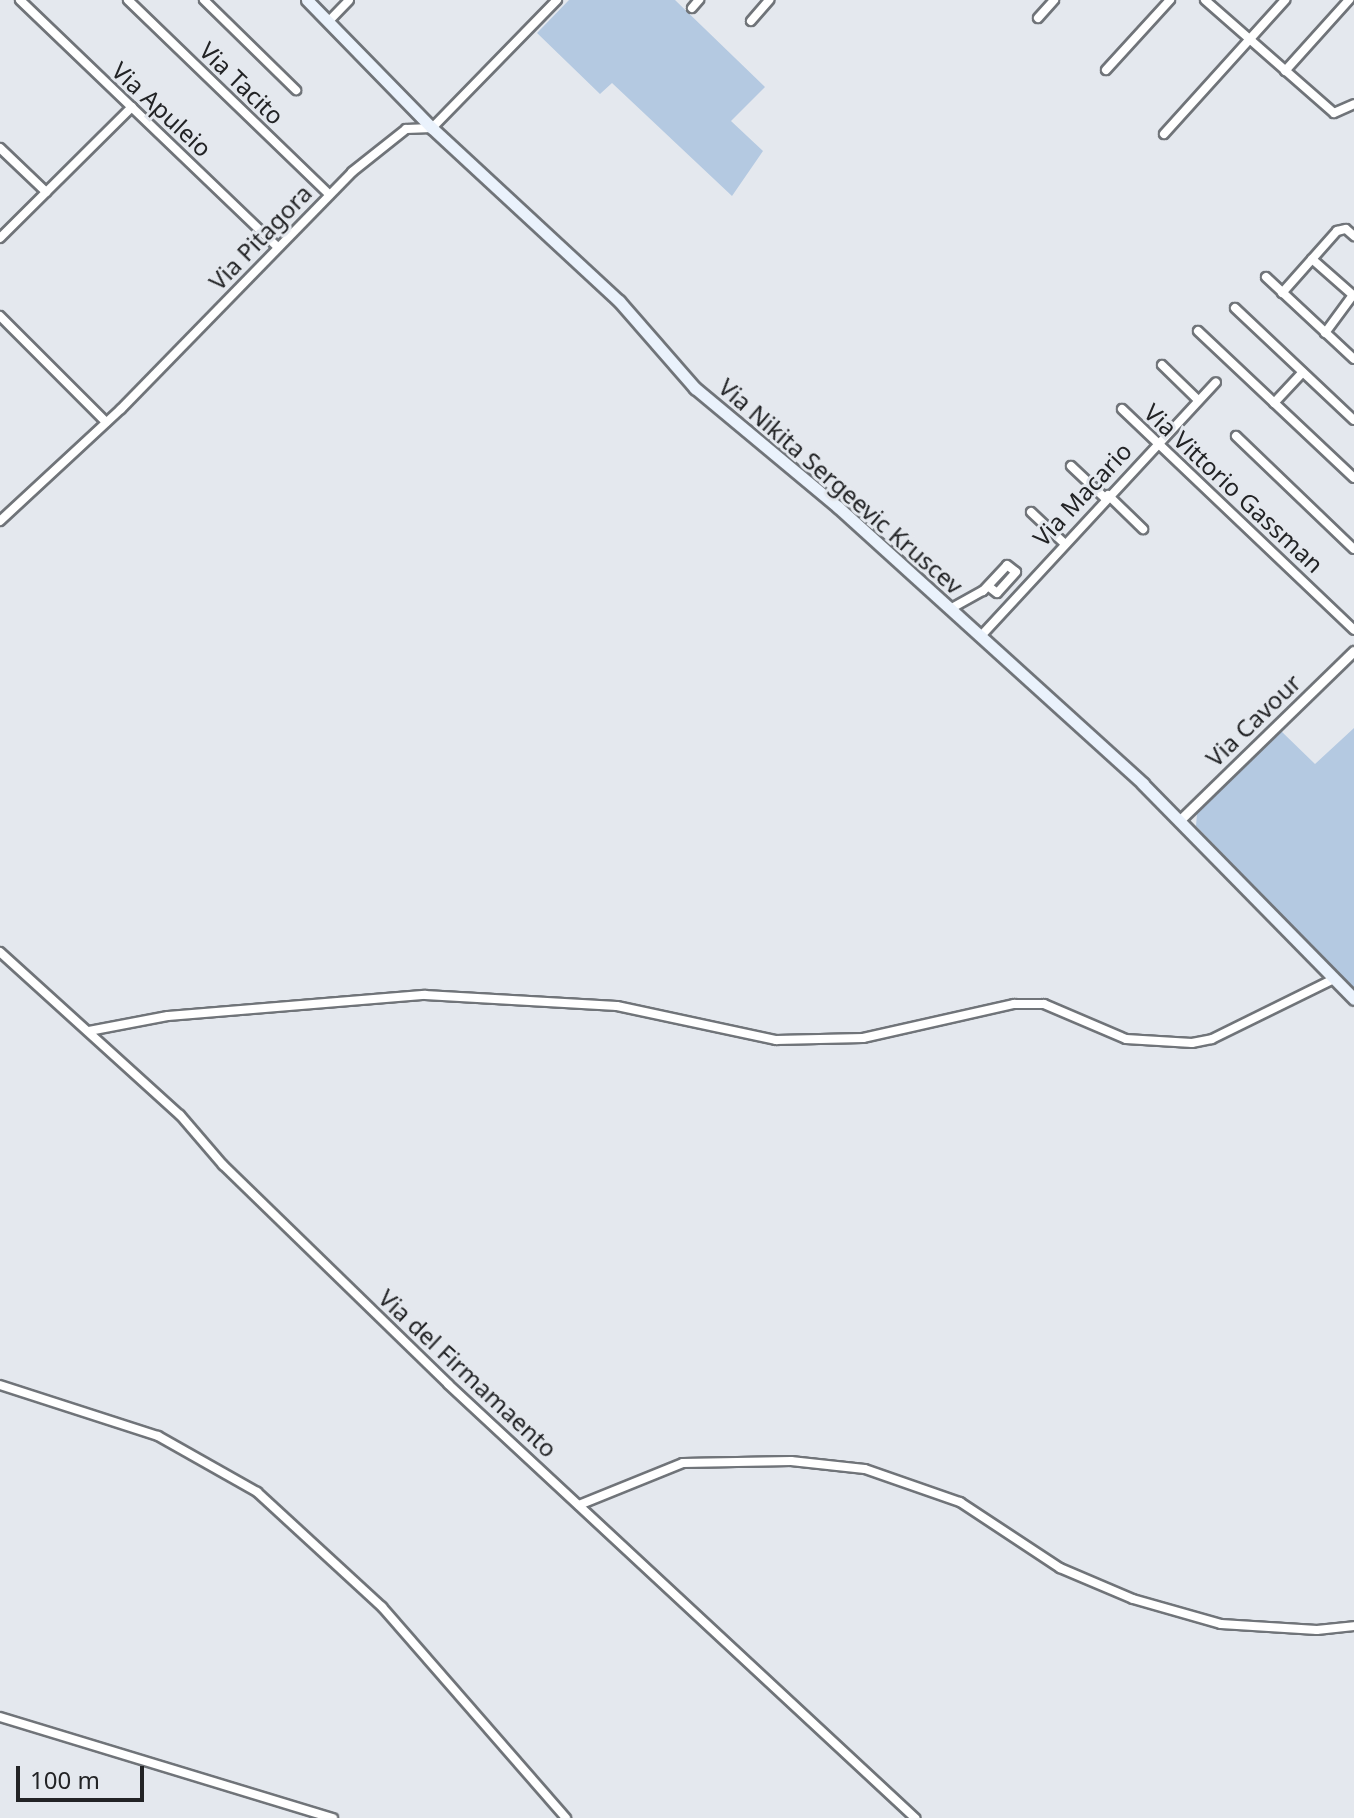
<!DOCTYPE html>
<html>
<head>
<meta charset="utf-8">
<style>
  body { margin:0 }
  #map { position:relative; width:1354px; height:1818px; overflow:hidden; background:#e4e8ee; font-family:"Noto Sans",sans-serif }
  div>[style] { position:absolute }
  .green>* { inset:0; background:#b4c9e1 }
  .roads { filter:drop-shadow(2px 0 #707479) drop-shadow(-2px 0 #707479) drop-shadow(0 2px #707479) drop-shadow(0 -2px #707479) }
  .minor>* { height:8px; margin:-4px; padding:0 4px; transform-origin:4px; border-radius:4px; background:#fff }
  .tertiary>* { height:9px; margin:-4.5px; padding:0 4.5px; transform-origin:4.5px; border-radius:4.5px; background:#fff }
  .secondary>* { height:11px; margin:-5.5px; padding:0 5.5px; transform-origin:5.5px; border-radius:5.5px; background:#eaf2fc }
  span { translate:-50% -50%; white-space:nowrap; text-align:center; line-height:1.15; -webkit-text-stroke:6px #e4e8ee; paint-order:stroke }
  .street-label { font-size:24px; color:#222325 }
  .scale { position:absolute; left:16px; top:1766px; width:128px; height:36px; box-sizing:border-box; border:4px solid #222325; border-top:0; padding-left:10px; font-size:24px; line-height:28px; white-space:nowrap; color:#222325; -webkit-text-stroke:6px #e4e8ee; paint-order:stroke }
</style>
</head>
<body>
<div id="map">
  <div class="green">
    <div style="clip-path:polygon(569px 0,675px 0,765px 87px,731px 121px,763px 151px,732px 196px,612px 83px,600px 94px,537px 33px)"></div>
    <div style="clip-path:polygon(1354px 728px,1354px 991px,1196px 826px,1197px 814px,1280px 730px,1315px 764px)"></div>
  </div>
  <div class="roads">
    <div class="minor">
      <div style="left:20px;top:0;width:357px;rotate:43.8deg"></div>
      <div style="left:128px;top:0;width:279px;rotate:44deg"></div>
      <div style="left:204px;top:0;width:129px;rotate:44.4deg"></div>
      <div style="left:1205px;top:0;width:171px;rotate:41.2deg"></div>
      <div style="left:1334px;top:113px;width:22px;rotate:-24deg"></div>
      <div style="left:692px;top:8px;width:11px;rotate:-49deg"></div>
      <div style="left:1038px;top:18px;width:24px;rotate:-48deg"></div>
      <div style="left:751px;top:21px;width:28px;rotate:-49deg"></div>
      <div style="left:328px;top:22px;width:30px;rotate:-46deg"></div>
      <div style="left:1106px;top:70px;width:95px;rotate:-47.6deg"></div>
      <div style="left:1285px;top:71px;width:96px;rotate:-48deg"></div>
      <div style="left:1164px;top:134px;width:181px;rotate:-47.9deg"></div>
      <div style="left:0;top:148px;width:64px;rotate:43.7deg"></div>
      <div style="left:0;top:238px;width:186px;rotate:-44.8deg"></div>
      <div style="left:1312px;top:259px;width:56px;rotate:41.4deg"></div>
      <div style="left:1266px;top:277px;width:120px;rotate:43deg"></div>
      <div style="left:1282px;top:293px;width:83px;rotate:-48.4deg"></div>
      <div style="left:1337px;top:231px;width:9px;rotate:-13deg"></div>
      <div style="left:1346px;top:229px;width:11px;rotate:41deg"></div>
      <div style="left:1235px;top:308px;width:163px;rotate:43.3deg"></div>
      <div style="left:0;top:316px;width:150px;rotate:45deg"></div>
      <div style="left:1198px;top:331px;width:214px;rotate:43.3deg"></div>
      <div style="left:1325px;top:333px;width:47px;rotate:-53.6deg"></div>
      <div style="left:1162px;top:365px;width:50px;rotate:44.2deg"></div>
      <div style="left:1274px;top:403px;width:42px;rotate:-46.9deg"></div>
      <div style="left:1122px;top:409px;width:320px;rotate:43.6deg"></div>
      <div style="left:1236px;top:436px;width:163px;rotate:43.8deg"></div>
      <div style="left:1071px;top:466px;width:47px;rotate:43.3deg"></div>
      <div style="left:1108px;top:495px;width:49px;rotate:44.2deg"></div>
      <div style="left:1031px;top:512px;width:45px;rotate:43.2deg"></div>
      <div style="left:0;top:521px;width:165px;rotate:-42.8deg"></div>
      <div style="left:121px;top:409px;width:331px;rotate:-45.7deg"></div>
      <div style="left:352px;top:172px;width:69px;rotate:-38.5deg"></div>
      <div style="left:406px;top:129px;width:26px;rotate:-2deg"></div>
      <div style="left:432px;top:128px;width:179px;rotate:-45.7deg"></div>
      <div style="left:950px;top:609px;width:38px;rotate:-29deg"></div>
      <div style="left:983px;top:591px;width:35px;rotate:-47deg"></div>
      <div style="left:1007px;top:565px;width:11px;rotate:38deg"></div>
      <div style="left:1016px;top:572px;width:28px;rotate:132deg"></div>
      <div style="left:997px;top:593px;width:11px;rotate:-142deg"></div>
      <div style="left:980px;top:637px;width:347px;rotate:-47.2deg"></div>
      <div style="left:0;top:952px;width:243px;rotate:42.2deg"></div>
      <div style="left:180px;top:1115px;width:66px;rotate:49.3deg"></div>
      <div style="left:223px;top:1165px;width:314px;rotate:44.2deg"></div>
      <div style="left:448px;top:1384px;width:638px;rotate:42.9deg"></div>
      <div style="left:89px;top:1031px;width:80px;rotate:-10.8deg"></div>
      <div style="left:168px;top:1016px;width:258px;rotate:-4.7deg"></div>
      <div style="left:425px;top:995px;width:192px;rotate:3.3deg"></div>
      <div style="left:617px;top:1006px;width:163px;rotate:12.1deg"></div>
      <div style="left:776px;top:1040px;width:87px;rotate:-1.3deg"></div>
      <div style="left:863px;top:1038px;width:155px;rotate:-12.7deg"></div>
      <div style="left:1014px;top:1004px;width:30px"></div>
      <div style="left:1044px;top:1004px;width:89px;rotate:23.1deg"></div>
      <div style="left:1126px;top:1039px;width:66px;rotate:3.5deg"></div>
      <div style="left:1192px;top:1043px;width:20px;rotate:-11deg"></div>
      <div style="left:1212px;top:1039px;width:136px;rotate:-26.2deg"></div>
      <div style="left:0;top:1385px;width:166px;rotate:17.9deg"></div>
      <div style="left:158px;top:1436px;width:114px;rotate:29.5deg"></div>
      <div style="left:257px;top:1492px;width:170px;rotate:42.6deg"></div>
      <div style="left:382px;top:1607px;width:280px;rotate:48.9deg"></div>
      <div style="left:579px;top:1505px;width:112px;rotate:-22deg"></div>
      <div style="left:683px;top:1463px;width:108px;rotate:-1.1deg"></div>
      <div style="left:791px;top:1461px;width:74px;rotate:6.2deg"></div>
      <div style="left:865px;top:1469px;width:101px;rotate:19.2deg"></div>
      <div style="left:960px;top:1502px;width:120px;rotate:33.4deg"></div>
      <div style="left:1060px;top:1568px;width:79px;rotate:23deg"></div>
      <div style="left:1133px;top:1599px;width:91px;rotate:15.9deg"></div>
      <div style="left:1221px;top:1624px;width:96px;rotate:3.6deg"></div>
      <div style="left:1317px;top:1630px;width:37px;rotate:-6deg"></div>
      <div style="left:0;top:1717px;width:348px;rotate:16.9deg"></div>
    </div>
    <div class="tertiary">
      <div style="left:1181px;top:819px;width:241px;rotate:-44.2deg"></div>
    </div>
    <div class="secondary">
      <div style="left:307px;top:0;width:179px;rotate:45.7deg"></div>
      <div style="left:432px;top:128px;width:255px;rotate:42.8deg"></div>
      <div style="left:619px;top:301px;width:116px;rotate:48.9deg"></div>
      <div style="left:695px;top:388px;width:186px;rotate:39.8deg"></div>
      <div style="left:838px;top:507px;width:412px;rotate:42.2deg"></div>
      <div style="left:1143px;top:784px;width:301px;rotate:45.5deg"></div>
    </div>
  </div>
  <div class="street-label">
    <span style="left:242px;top:83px;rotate:44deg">Via Tacito</span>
    <span style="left:162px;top:109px;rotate:43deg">Via Apuleio</span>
    <span style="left:260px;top:237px;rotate:-46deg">Via Pitagora</span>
    <span style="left:841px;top:486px;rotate:41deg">Via Nikita Sergeevic Kruscev</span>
    <span style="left:1234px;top:488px;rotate:43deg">Via Vittorio Gassman</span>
    <span style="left:1082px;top:494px;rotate:-47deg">Via Macario</span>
    <span style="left:1253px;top:720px;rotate:-44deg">Via Cavour</span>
    <span style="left:468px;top:1373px;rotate:43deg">Via del Firmamaento</span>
  </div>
  <div class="scale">100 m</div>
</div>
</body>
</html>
